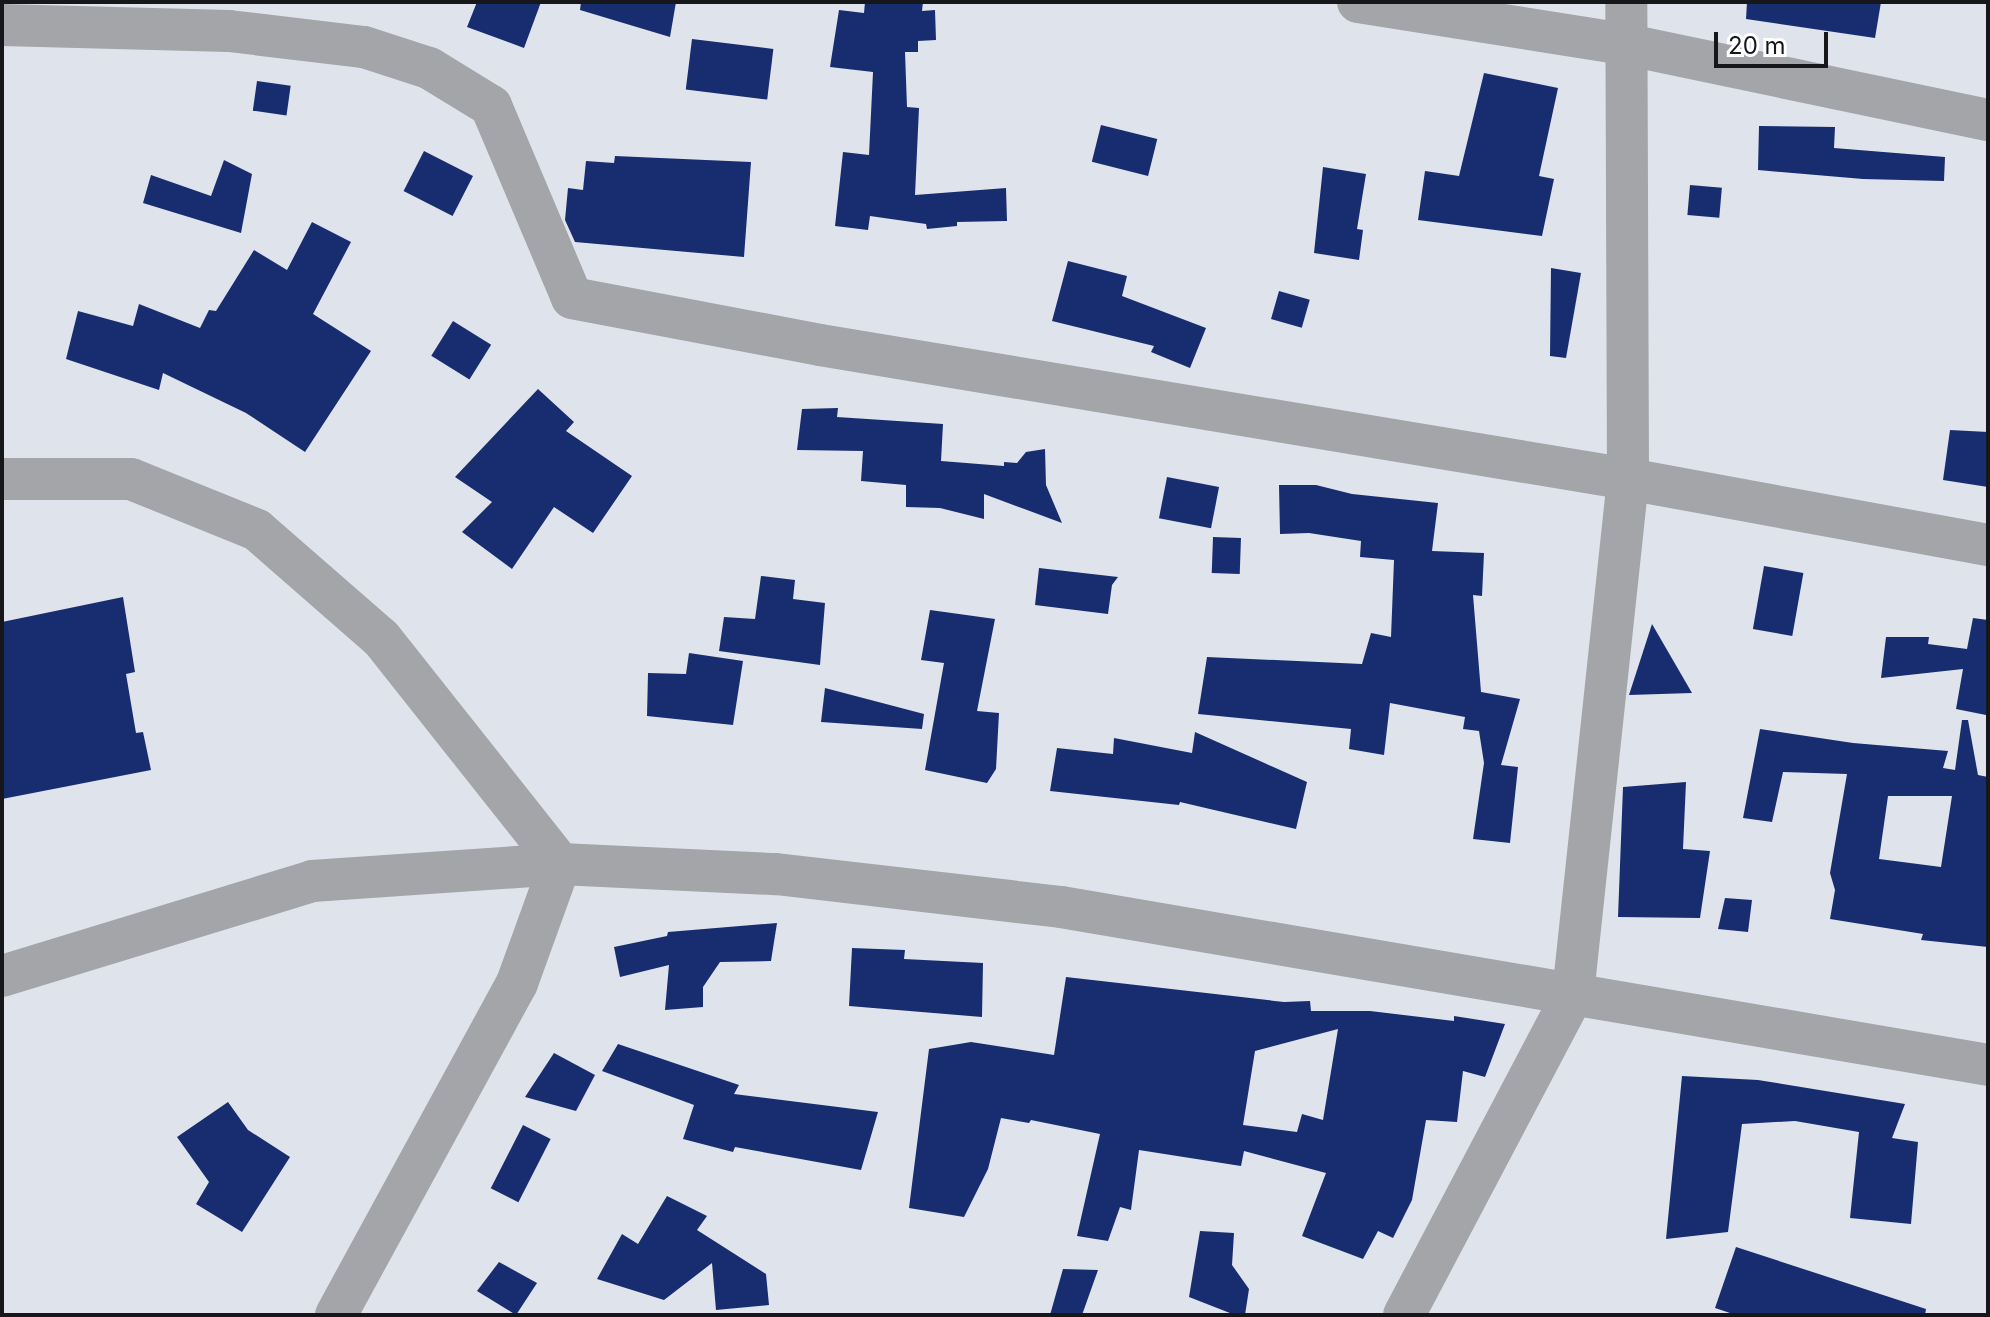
<!DOCTYPE html>
<html>
<head>
<meta charset="utf-8">
<style>
  body { margin:0 }
  #map { position:relative; width:1990px; height:1317px; overflow:hidden; background:#dfe3eb; font-family:Inter,sans-serif }
  div>[style] { position:absolute }
  .building>* { inset:0; background:#182d70; transform-origin:0 0 }
  .minor>* { height:42px; margin:-21px; padding:0 21px; transform-origin:21px; border-radius:21px; background:#a3a5a8 }
  span { translate:-50% -50%; white-space:nowrap; text-align:center; line-height:1.15; -webkit-text-stroke:8px #fff; paint-order:stroke }
  .frame { position:absolute; inset:0; border:4px solid #16171a; pointer-events:none }
  .scale { position:absolute; left:1714px; top:32px; width:114px; height:36px; box-sizing:border-box; border:4px solid #16171a; border-top:0; padding-left:10px; font-size:24px; line-height:28px; white-space:nowrap; color:#16171a; -webkit-text-stroke:6px #fff; paint-order:stroke }
</style>
</head>
<body>
<div id="map">
  <div class="building">
    <div style="clip-path:polygon(477px 2px,541px 2px,524px 48px,467px 27px)"></div>
    <div style="clip-path:polygon(581px 2px,676px 2px,670px 37px,580px 10px)"></div>
    <div style="clip-path:polygon(865px 2px,923px 2px,922px 11px,935px 10px,936px 40px,918px 41px,918px 52px,905px 52px,907px 107px,919px 108px,915px 195px,1006px 188px,1007px 221px,957px 222px,957px 226px,927px 229px,926px 224px,870px 216px,868px 230px,835px 226px,843px 152px,869px 155px,873px 72px,830px 67px,839px 10px,864px 13px)"></div>
    <div style="clip-path:polygon(1747px 2px,1881px 2px,1875px 38px,1746px 19px)"></div>
    <div style="left:692px;top:39px;width:82px;height:51px;rotate:7deg"></div>
    <div style="clip-path:polygon(1484px 73px,1558px 88px,1539px 176px,1554px 179px,1542px 236px,1418px 220px,1425px 171px,1459px 176px)"></div>
    <div style="left:257px;top:81px;width:34px;height:30px;rotate:8deg"></div>
    <div style="left:1101px;top:125px;width:58px;height:38px;rotate:14deg"></div>
    <div style="clip-path:polygon(1759px 126px,1835px 127px,1834px 148px,1945px 157px,1944px 181px,1863px 179px,1758px 170px)"></div>
    <div style="left:424px;top:151px;width:55px;height:45px;rotate:27deg"></div>
    <div style="clip-path:polygon(615px 156px,751px 162px,744px 257px,575px 242px,565px 220px,568px 188px,583px 190px,586px 161px,614px 163px)"></div>
    <div style="clip-path:polygon(224px 160px,252px 174px,241px 233px,143px 203px,151px 175px,211px 196px)"></div>
    <div style="clip-path:polygon(1323px 167px,1366px 174px,1357px 229px,1363px 230px,1359px 260px,1314px 253px)"></div>
    <div style="left:1690px;top:185px;width:32px;height:30px;rotate:5deg"></div>
    <div style="clip-path:polygon(312px 222px,351px 242px,313px 314px,371px 351px,305px 452px,246px 413px,163px 373px,159px 390px,66px 359px,78px 311px,133px 326px,139px 304px,200px 328px,209px 310px,216px 311px,254px 250px,287px 270px)"></div>
    <div style="clip-path:polygon(1068px 261px,1127px 276px,1122px 296px,1206px 328px,1190px 368px,1151px 352px,1154px 346px,1052px 321px)"></div>
    <div style="clip-path:polygon(1551px 268px,1581px 273px,1566px 358px,1550px 356px)"></div>
    <div style="left:1279px;top:291px;width:32px;height:29px;rotate:16deg"></div>
    <div style="left:453px;top:321px;width:45px;height:41px;rotate:32deg"></div>
    <div style="clip-path:polygon(538px 389px,574px 422px,566px 431px,632px 476px,593px 533px,554px 507px,512px 569px,462px 532px,492px 502px,455px 477px)"></div>
    <div style="clip-path:polygon(838px 408px,837px 417px,943px 424px,941px 461px,1004px 466px,1004px 462px,1017px 463px,1026px 452px,1045px 449px,1046px 485px,1062px 523px,984px 494px,984px 519px,940px 508px,906px 507px,906px 485px,861px 481px,863px 451px,797px 450px,802px 409px)"></div>
    <div style="clip-path:polygon(1950px 430px,1988px 432px,1988px 487px,1943px 480px)"></div>
    <div style="left:1167px;top:477px;width:53px;height:42px;rotate:11deg"></div>
    <div style="clip-path:polygon(1279px 485px,1316px 485px,1352px 494px,1438px 503px,1432px 551px,1484px 553px,1482px 596px,1473px 595px,1481px 692px,1520px 699px,1501px 765px,1518px 767px,1510px 843px,1473px 839px,1484px 763px,1479px 731px,1463px 729px,1465px 717px,1390px 703px,1384px 755px,1349px 749px,1351px 729px,1198px 714px,1207px 657px,1362px 664px,1371px 633px,1391px 637px,1394px 560px,1360px 557px,1361px 541px,1309px 533px,1280px 534px)"></div>
    <div style="left:1213px;top:537px;width:28px;height:36px;rotate:2deg"></div>
    <div style="left:1764px;top:566px;width:40px;height:64px;rotate:10deg"></div>
    <div style="clip-path:polygon(1039px 568px,1118px 577px,1112px 585px,1108px 614px,1035px 605px)"></div>
    <div style="clip-path:polygon(761px 576px,795px 580px,793px 599px,825px 603px,820px 665px,719px 651px,724px 617px,755px 619px)"></div>
    <div style="clip-path:polygon(123px 597px,135px 672px,126px 674px,136px 733px,143px 732px,151px 770px,2px 799px,2px 622px)"></div>
    <div style="clip-path:polygon(930px 610px,995px 619px,977px 711px,999px 713px,996px 769px,987px 783px,925px 770px,944px 663px,921px 660px)"></div>
    <div style="clip-path:polygon(1973px 618px,1988px 620px,1986px 715px,1956px 709px,1963px 669px,1881px 678px,1886px 637px,1929px 637px,1928px 644px,1967px 649px)"></div>
    <div style="clip-path:polygon(1652px 624px,1692px 693px,1629px 695px)"></div>
    <div style="clip-path:polygon(689px 653px,743px 661px,733px 725px,647px 716px,648px 673px,686px 674px)"></div>
    <div style="clip-path:polygon(825px 688px,924px 714px,922px 729px,821px 722px)"></div>
    <div style="clip-path:polygon(evenodd,1962px 720px,1968px 720px,1978px 775px,1988px 777px,1988px 947px,1921px 940px,1923px 934px,1830px 919px,1835px 890px,1830px 873px,1847px 774px,1783px 772px,1772px 822px,1743px 818px,1760px 729px,1853px 743px,1948px 751px,1943px 768px,1955px 770px,1962px 720px,1888px 796px,1952px 796px,1941px 867px,1879px 859px,1888px 796px)"></div>
    <div style="clip-path:polygon(1195px 732px,1307px 782px,1296px 829px,1180px 802px,1179px 805px,1050px 791px,1057px 748px,1113px 754px,1114px 738px,1192px 753px)"></div>
    <div style="clip-path:polygon(1686px 782px,1683px 849px,1710px 851px,1700px 918px,1618px 917px,1623px 787px)"></div>
    <div style="clip-path:polygon(1725px 898px,1752px 900px,1748px 932px,1718px 929px)"></div>
    <div style="clip-path:polygon(777px 923px,771px 961px,720px 962px,703px 987px,703px 1007px,665px 1010px,669px 965px,620px 977px,614px 947px,667px 936px,668px 932px)"></div>
    <div style="clip-path:polygon(852px 948px,905px 950px,904px 959px,983px 963px,982px 1017px,849px 1006px)"></div>
    <div style="clip-path:polygon(evenodd,1066px 977px,1284px 1002px,1310px 1001px,1311px 1011px,1370px 1011px,1454px 1021px,1454px 1016px,1505px 1024px,1485px 1077px,1463px 1071px,1457px 1122px,1426px 1120px,1412px 1200px,1393px 1238px,1378px 1231px,1363px 1259px,1302px 1236px,1326px 1173px,1244px 1151px,1241px 1166px,1139px 1150px,1131px 1210px,1120px 1207px,1108px 1241px,1077px 1236px,1100px 1134px,1031px 1120px,1029px 1123px,1001px 1118px,988px 1169px,964px 1217px,909px 1208px,929px 1049px,971px 1042px,1054px 1055px,1066px 977px,1338px 1029px,1323px 1120px,1302px 1114px,1297px 1132px,1243px 1125px,1255px 1051px,1338px 1029px)"></div>
    <div style="clip-path:polygon(618px 1044px,739px 1085px,734px 1094px,878px 1112px,861px 1170px,735px 1147px,733px 1152px,683px 1139px,694px 1105px,602px 1071px)"></div>
    <div style="clip-path:polygon(554px 1053px,595px 1075px,576px 1111px,525px 1097px)"></div>
    <div style="clip-path:polygon(1682px 1076px,1758px 1080px,1905px 1104px,1892px 1138px,1918px 1142px,1911px 1224px,1850px 1218px,1859px 1132px,1795px 1121px,1742px 1124px,1728px 1232px,1666px 1239px)"></div>
    <div style="clip-path:polygon(228px 1102px,248px 1130px,290px 1157px,242px 1232px,196px 1204px,209px 1182px,177px 1137px)"></div>
    <div style="left:523px;top:1125px;width:31px;height:71px;rotate:27deg"></div>
    <div style="clip-path:polygon(667px 1196px,707px 1216px,697px 1230px,766px 1274px,769px 1305px,716px 1310px,712px 1263px,664px 1300px,597px 1279px,622px 1234px,638px 1244px)"></div>
    <div style="clip-path:polygon(1200px 1231px,1234px 1233px,1232px 1265px,1249px 1289px,1245px 1315px,1235px 1315px,1189px 1297px)"></div>
    <div style="clip-path:polygon(1736px 1247px,1926px 1309px,1925px 1315px,1736px 1315px,1715px 1308px)"></div>
    <div style="clip-path:polygon(499px 1262px,537px 1283px,516px 1315px,477px 1291px)"></div>
    <div style="clip-path:polygon(1063px 1269px,1098px 1270px,1082px 1315px,1050px 1315px)"></div>
  </div>
  <div class="minor">
    <div style="left:1358px;top:2px;width:269px;rotate:9deg"></div>
    <div style="left:1624px;top:44px;width:372px;rotate:11.8deg"></div>
    <div style="left:2px;top:25px;width:227px;rotate:1.5deg"></div>
    <div style="left:229px;top:31px;width:136px;rotate:6.8deg"></div>
    <div style="left:364px;top:47px;width:68px;rotate:17.9deg"></div>
    <div style="left:429px;top:68px;width:73px;rotate:31.5deg"></div>
    <div style="left:491px;top:106px;width:208px;rotate:67.1deg"></div>
    <div style="left:572px;top:298px;width:252px;rotate:10.7deg"></div>
    <div style="left:820px;top:345px;width:819px;rotate:9.42deg"></div>
    <div style="left:1628px;top:479px;width:366px;rotate:10.4deg"></div>
    <div style="left:2px;top:479px;width:129px"></div>
    <div style="left:131px;top:479px;width:136px;rotate:22deg"></div>
    <div style="left:257px;top:530px;width:164px;rotate:41.1deg"></div>
    <div style="left:381px;top:638px;width:288px;rotate:51.6deg"></div>
    <div style="left:2px;top:976px;width:324px;rotate:-17deg"></div>
    <div style="left:312px;top:881px;width:249px;rotate:-3.9deg"></div>
    <div style="left:336px;top:1315px;width:378px;rotate:-61.4deg"></div>
    <div style="left:517px;top:983px;width:127px;rotate:-70.1deg"></div>
    <div style="left:560px;top:864px;width:216px;rotate:2.7deg"></div>
    <div style="left:776px;top:874px;width:287px;rotate:6.6deg"></div>
    <div style="left:1061px;top:907px;width:940px;rotate:9.67deg"></div>
    <div style="left:1404px;top:1315px;width:363px;rotate:-62.2deg"></div>
    <div style="left:1573px;top:994px;width:518px;rotate:-83.9deg"></div>
    <div style="left:1628px;top:479px;width:477px;rotate:-90.2deg"></div>
  </div>
  <div class="frame"></div>
  <div class="scale">20 m</div>
</div>
</body>
</html>
